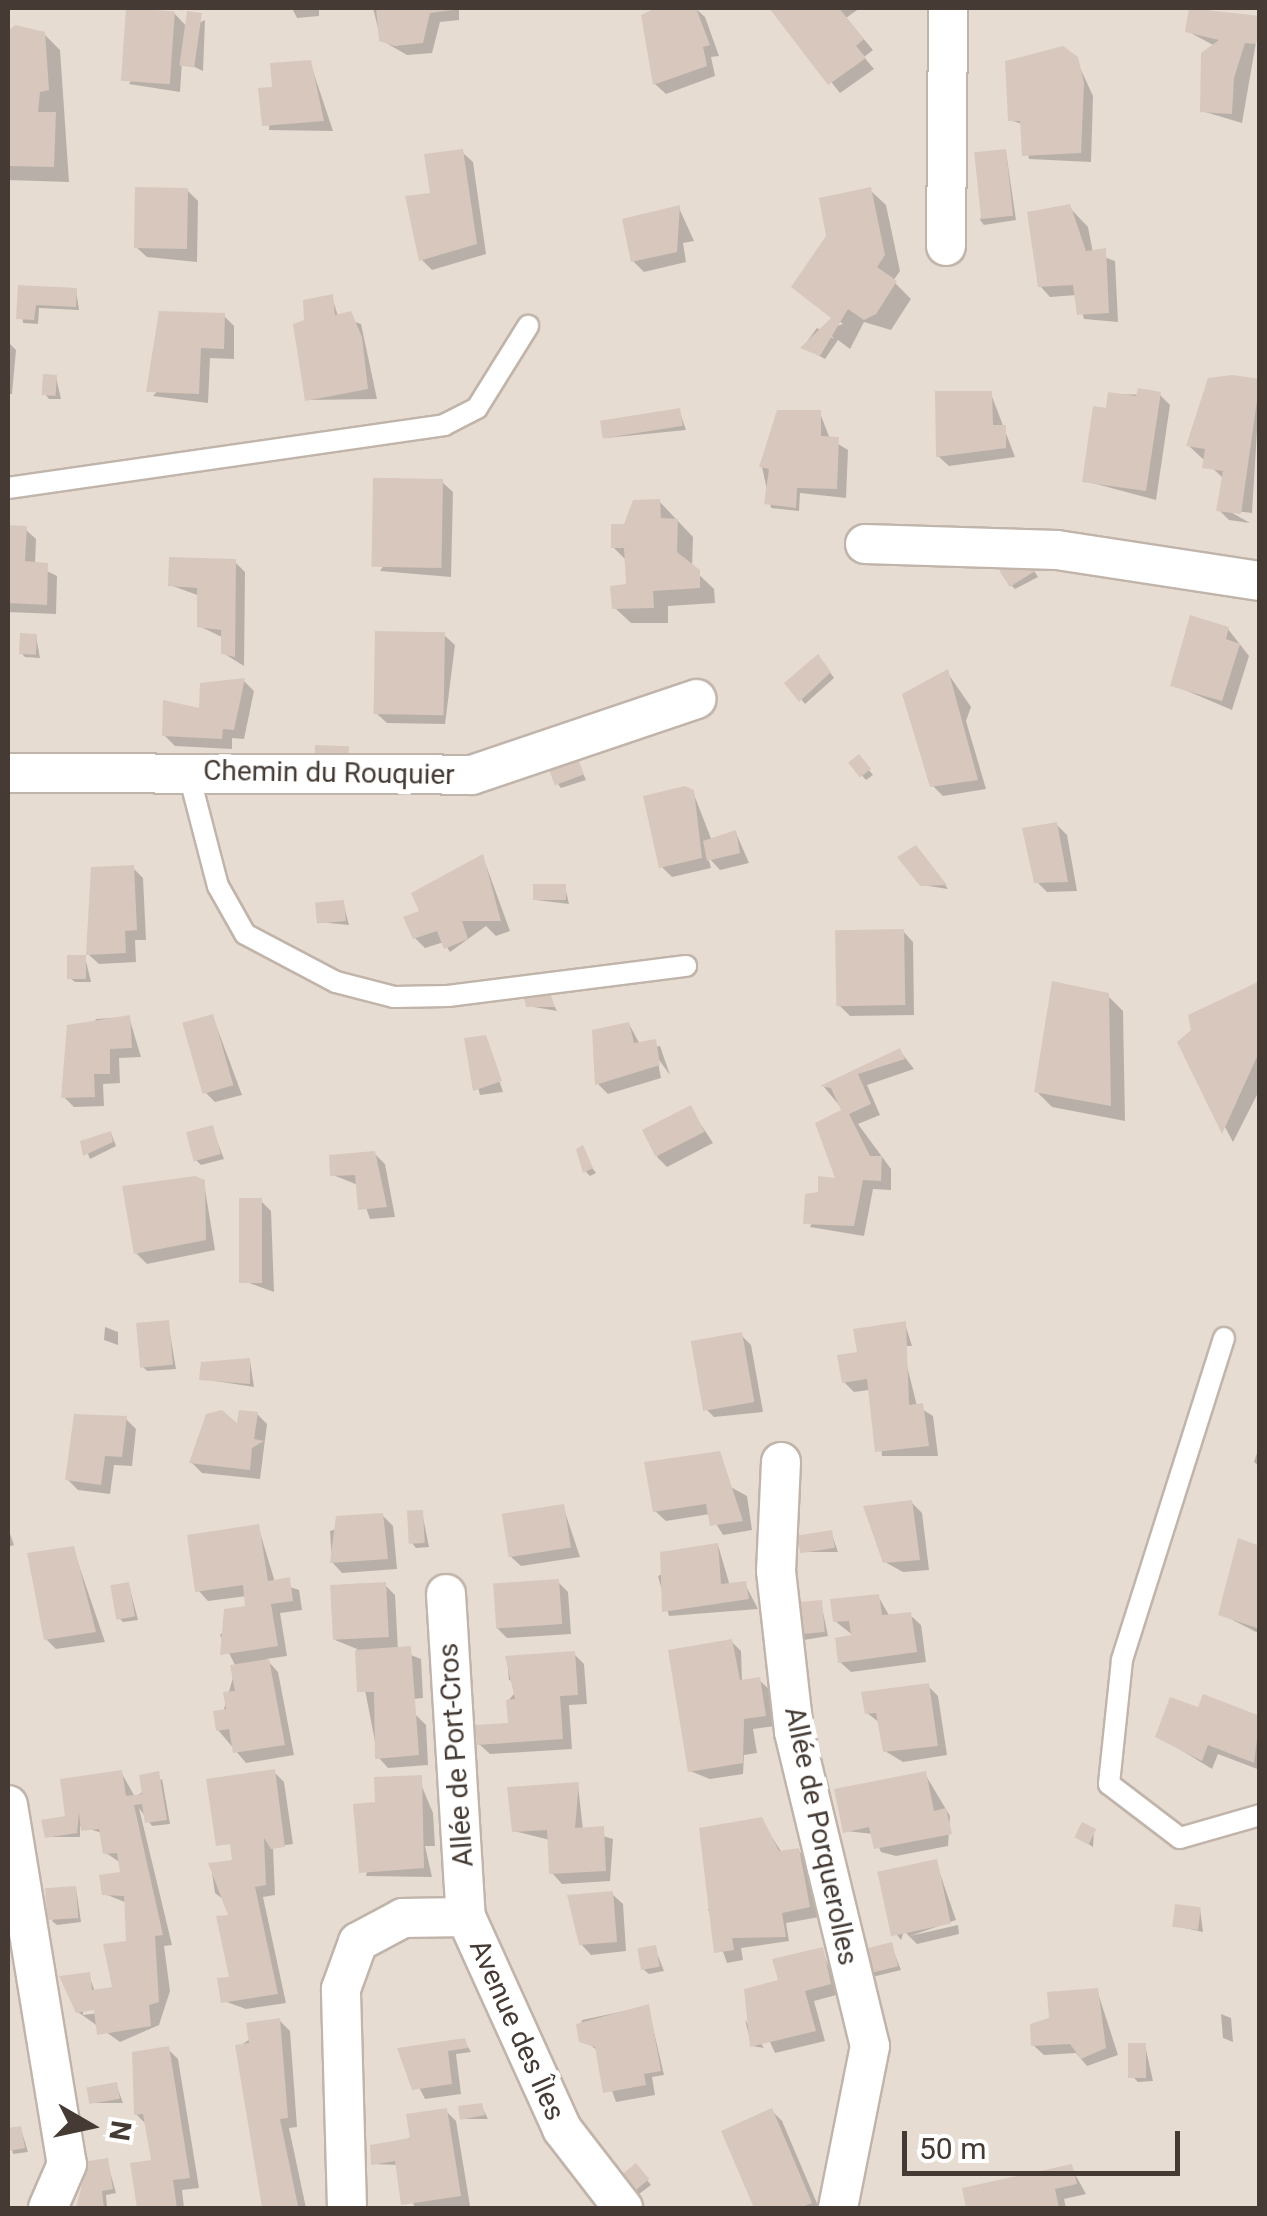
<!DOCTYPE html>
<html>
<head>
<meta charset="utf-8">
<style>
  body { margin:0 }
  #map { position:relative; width:1267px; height:2216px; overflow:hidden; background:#f3ebe5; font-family:Roboto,sans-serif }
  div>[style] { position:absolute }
  .residential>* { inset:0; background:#e7dcd2; transform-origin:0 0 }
  .shadow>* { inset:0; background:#0003 }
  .building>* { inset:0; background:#d8c7bd; transform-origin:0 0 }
  .roads { filter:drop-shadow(2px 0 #c1b4aa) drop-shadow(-2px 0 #c1b4aa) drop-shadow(0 2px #c1b4aa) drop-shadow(0 -2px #c1b4aa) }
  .lane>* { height:20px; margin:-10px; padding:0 10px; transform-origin:10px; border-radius:10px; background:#fff }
  .street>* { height:38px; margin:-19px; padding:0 19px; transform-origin:19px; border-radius:19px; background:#fff }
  span { translate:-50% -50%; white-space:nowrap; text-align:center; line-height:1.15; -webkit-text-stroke:10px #fff; paint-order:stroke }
  .street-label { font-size:28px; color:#453b34 }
  .frame { position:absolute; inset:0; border:10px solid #453b34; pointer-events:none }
  .north { position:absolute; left:40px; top:2076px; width:100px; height:100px; -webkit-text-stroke:8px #fff; paint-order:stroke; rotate:99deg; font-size:28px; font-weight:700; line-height:40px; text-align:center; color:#453b34 }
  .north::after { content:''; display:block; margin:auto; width:35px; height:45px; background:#453b34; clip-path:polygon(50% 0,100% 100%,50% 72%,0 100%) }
  .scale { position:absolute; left:902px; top:2131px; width:278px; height:45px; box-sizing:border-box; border:5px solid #453b34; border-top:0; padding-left:12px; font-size:30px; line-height:35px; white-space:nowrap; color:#453b34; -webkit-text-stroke:8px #fff; paint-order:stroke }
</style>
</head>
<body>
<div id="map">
  <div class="residential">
    <div style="left:8px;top:8px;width:1251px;height:2200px"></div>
  </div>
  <div class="shadow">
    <div style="clip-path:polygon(292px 8px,319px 8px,319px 16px,297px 18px)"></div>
    <div style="clip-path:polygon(373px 8px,459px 8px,459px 20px,440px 22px,432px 53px,407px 55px,381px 40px)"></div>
    <div style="clip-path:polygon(658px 8px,695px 8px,705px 17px,719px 56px,711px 57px,715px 76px,666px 94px,655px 84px)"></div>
    <div style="clip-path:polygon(772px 8px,860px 8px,846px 18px,873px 50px,864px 57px,874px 69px,840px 93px)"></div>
    <div style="clip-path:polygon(1192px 8px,1260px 19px,1242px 123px,1202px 111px,1215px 46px,1187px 31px)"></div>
    <div style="clip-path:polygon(174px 13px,188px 28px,205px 20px,203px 71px,182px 61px,180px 92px,129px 84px)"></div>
    <div style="clip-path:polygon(8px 34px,44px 34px,60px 50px,69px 182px,8px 180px)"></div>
    <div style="clip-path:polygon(1076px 59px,1093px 96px,1091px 162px,1029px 159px,1022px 124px,1010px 120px)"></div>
    <div style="clip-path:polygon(310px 62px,333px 131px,269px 130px,271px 89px)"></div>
    <div style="clip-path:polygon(462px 152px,473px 162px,486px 254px,432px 270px,422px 260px,433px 195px)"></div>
    <div style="clip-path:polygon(1006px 152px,1016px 220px,984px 225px,980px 220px)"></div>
    <div style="clip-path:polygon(187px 190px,198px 201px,197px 262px,147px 257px,136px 247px)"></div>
    <div style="clip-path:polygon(870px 190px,886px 205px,900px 271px,893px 281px,911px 299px,891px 330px,864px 322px,850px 349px,838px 340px,825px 359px,803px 347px,817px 328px,834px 339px,827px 329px,843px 324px,809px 299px)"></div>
    <div style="clip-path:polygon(1069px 207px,1088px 227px,1093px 253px,1115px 261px,1118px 322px,1084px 319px,1077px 295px,1050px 297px,1040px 286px,1032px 211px,1050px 219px)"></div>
    <div style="clip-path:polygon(679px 208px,694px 241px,683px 243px,686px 262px,644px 272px,633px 261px)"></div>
    <div style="clip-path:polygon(20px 287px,76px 290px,79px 310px,39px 308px,38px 324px,23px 323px)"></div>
    <div style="clip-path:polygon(332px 297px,338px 316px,361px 324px,377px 399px,308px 400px)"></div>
    <div style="clip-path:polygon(224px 316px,234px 326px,234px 359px,210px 358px,208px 403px,153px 396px)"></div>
    <div style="clip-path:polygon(8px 342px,16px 350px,12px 394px,8px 394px)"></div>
    <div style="clip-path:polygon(56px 377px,61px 399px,49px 399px,45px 394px)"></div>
    <div style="clip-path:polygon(1260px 382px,1252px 513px,1227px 510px,1250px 523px,1229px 520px,1219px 510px,1224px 479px,1189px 446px)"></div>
    <div style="clip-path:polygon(991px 394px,1015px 457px,949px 466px,938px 456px)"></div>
    <div style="clip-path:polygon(1110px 394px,1160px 395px,1170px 405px,1156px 500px,1085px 481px)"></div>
    <div style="clip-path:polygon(679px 410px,686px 430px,606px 438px)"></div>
    <div style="clip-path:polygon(820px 413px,830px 439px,848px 450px,846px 498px,800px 493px,799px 511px,771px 508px,762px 467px)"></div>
    <div style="clip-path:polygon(442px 482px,453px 492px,451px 577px,380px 571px)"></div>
    <div style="clip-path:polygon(659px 501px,693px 537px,692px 568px,714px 589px,715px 603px,668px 606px,668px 623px,631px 623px,615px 608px,628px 587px,627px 561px,613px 547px)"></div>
    <div style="clip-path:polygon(8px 527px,25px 529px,36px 539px,35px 565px,57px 576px,56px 614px,8px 612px)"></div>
    <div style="clip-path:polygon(235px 562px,245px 572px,244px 666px,223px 653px,224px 638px,199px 626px,200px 596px,170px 585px)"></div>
    <div style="clip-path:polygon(1029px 563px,1038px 577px,1015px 589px,1010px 584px)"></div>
    <div style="clip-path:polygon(1228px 629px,1249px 656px,1232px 710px,1173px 685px)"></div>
    <div style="clip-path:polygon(444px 635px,455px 645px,445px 724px,387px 723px,376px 713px)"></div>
    <div style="clip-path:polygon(36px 636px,40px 658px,25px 657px,21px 653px)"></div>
    <div style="clip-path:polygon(822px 661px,834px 678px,805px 704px,788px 683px)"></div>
    <div style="clip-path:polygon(947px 672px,971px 707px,966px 721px,986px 789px,943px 796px,932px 785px)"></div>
    <div style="clip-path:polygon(244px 681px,254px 691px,244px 739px,232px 738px,232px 749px,175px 746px,164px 735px)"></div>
    <div style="clip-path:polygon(575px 756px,586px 780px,561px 788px,557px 783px)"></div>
    <div style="clip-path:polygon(859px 758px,873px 775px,866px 780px,851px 763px)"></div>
    <div style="clip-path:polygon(693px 792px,712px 841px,736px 833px,749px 863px,720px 870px,708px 857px,711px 868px,672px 877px,662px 867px)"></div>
    <div style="clip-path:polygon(1056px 824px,1067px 835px,1077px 891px,1047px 892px,1036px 881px)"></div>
    <div style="clip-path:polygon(920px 852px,948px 889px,922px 885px)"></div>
    <div style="clip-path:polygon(483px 857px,510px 931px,496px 936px,486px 926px,450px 952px,444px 942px,425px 948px,415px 938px,422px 913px)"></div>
    <div style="clip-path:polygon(133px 868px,143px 878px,146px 940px,135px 940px,136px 962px,99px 964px,88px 954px)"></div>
    <div style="clip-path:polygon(565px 887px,569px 904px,536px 900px)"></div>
    <div style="clip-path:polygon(343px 902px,349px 925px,319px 922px)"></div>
    <div style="clip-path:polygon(903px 931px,913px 942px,914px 1015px,850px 1016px,839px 1005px)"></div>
    <div style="clip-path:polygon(85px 957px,91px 982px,75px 982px,70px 978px)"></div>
    <div style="clip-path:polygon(1260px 984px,1260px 1089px,1233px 1142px,1180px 1043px)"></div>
    <div style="clip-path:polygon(1107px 995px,1123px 1011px,1125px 1121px,1052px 1107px,1036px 1091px)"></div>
    <div style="clip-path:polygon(549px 996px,557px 1011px,528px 1006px)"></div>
    <div style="clip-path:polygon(129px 1017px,141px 1057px,119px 1058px,120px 1083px,103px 1084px,104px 1106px,74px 1107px,64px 1097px,96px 1019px)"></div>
    <div style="clip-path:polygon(213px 1017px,242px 1095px,215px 1102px,205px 1092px)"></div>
    <div style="clip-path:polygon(629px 1024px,642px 1048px,660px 1046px,670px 1075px,657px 1057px,661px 1078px,608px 1094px,598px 1084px)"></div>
    <div style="clip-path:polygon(485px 1038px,503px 1092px,480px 1095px,467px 1040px)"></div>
    <div style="clip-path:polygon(900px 1051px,914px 1069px,867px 1085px,880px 1115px,858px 1124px,891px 1169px,891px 1190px,873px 1189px,864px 1236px,810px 1227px,837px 1180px,844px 1111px,824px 1087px)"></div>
    <div style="clip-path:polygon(690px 1108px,713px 1143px,667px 1167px,657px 1157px)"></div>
    <div style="clip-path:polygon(212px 1128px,224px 1159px,201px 1165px,196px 1160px)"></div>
    <div style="clip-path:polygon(111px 1133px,116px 1146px,90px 1159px,83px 1142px)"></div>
    <div style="clip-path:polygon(579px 1150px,596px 1173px,590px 1176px,586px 1172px)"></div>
    <div style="clip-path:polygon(374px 1153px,385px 1164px,395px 1217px,370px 1219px,358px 1185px,333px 1175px)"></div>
    <div style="clip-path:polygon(204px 1183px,215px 1250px,147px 1264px,136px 1253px)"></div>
    <div style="clip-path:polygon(261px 1201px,271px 1211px,274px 1292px,244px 1281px)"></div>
    <div style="clip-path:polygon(168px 1322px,176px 1369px,147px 1371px,143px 1367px)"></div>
    <div style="clip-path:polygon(905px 1324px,912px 1346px,902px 1346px,917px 1406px,933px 1416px,938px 1456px,882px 1456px,876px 1389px,854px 1392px,844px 1382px,860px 1354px)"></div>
    <div style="clip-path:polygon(105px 1327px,118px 1332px,118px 1345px,104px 1340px)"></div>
    <div style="clip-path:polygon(741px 1335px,751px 1345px,763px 1412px,714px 1417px,704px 1407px)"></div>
    <div style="clip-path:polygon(250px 1361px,254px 1387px,202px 1379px)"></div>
    <div style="clip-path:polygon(257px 1414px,267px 1424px,260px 1479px,202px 1473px,192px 1463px)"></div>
    <div style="clip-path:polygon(126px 1419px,136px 1429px,132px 1466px,114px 1465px,110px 1494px,78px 1490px,67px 1479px)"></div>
    <div style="clip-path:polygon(1260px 1444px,1260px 1467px,1254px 1462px)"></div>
    <div style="clip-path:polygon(720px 1453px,729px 1486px,747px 1496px,752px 1530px,723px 1535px,710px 1514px,666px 1521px,655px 1511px)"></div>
    <div style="clip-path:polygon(911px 1502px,922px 1513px,929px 1570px,903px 1572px,885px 1562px,866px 1508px)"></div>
    <div style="clip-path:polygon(563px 1506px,580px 1557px,521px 1566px,510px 1556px)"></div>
    <div style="clip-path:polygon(422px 1512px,429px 1547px,416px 1548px,412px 1543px)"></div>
    <div style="clip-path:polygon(382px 1515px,393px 1526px,397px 1569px,342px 1573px,332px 1562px,330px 1531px)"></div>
    <div style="clip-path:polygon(258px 1526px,275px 1582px,299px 1590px,302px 1610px,280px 1613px,287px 1656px,266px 1659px,278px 1672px,294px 1755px,246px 1763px,218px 1730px,236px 1667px,220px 1635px,248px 1608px,247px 1596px,208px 1601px,198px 1590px)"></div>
    <div style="clip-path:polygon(8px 1528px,14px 1545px,8px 1547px)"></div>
    <div style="clip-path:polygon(831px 1532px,838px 1552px,802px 1552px)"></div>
    <div style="clip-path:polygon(718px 1545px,730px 1586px,745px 1584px,758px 1609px,669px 1616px,658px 1576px)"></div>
    <div style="clip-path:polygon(73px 1548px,105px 1642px,56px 1649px,46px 1639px)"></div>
    <div style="clip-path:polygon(1260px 1549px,1260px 1634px,1221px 1614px)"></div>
    <div style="clip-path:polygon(558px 1582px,568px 1592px,571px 1634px,507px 1638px,497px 1628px)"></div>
    <div style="clip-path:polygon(129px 1585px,138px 1620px,123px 1622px,118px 1617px)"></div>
    <div style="clip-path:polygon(385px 1585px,395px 1595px,398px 1650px,421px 1659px,423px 1698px,413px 1699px,414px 1713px,426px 1725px,428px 1765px,388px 1768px,378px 1757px,357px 1649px,335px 1640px)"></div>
    <div style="clip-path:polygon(878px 1596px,890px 1617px,910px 1615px,921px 1625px,926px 1662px,851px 1672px,840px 1662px,855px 1637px,835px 1621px)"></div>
    <div style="clip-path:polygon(821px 1603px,828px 1636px,804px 1640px,800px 1636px)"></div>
    <div style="clip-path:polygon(731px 1641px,741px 1651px,742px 1682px,759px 1680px,770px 1690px,775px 1726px,753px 1729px,757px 1753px,744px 1755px,743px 1774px,710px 1779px,690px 1771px)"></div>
    <div style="clip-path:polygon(574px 1654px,584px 1664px,587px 1704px,569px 1705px,572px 1749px,490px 1754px,479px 1744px,510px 1726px,508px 1701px,522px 1684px,509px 1680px,507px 1658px)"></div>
    <div style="clip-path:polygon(928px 1686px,938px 1696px,947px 1755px,903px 1762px,885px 1751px,880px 1723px,867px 1713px)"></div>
    <div style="clip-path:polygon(1200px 1710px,1260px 1719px,1260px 1770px,1218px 1754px,1212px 1769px,1158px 1736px)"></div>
    <div style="clip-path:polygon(evenodd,121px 1772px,135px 1797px,162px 1779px,170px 1824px,152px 1826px,139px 1808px,172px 1945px,164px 1946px,170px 1991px,159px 2025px,120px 2042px,78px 2012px,62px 1978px,89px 1975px,95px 1992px,115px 1989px,129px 1943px,127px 1903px,105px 1894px,123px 1874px,121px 1863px,106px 1853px,102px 1833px,80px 1826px,80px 1837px,47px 1837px,121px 1772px,106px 2007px,106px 2012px,83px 2015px,83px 2010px,106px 2007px)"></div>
    <div style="clip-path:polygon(274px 1772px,284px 1782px,293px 1844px,273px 1847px,275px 1895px,263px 1897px,286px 2003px,246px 2009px,224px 2001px,220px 1980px,235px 1986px,219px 1918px,230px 1923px,228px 1903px,215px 1893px,211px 1866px,235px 1862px,224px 1797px,220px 1846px,208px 1781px)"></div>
    <div style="clip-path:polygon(925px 1774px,950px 1816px,948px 1846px,896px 1856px,881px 1852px,873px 1834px,846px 1831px)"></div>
    <div style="clip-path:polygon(420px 1782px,433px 1813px,435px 1846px,425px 1846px,432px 1877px,366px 1876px,381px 1805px)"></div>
    <div style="clip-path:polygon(578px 1785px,583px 1830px,613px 1839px,610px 1881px,562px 1884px,552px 1873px,550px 1840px,514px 1831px)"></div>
    <div style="clip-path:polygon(761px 1820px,782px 1853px,798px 1850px,809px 1861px,819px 1917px,786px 1923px,789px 1941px,741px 1948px,743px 1960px,727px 1963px,708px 1909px,718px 1907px)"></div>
    <div style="clip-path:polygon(1094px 1831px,1093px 1847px,1078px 1837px)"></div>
    <div style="clip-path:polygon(936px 1862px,956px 1920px,910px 1936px,958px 1925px,959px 1934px,917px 1944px,904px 1931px,901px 1940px,897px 1935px)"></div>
    <div style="clip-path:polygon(76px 1888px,81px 1922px,57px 1925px,52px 1921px)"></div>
    <div style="clip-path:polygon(612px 1894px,623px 1904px,626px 1951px,591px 1955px,581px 1944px)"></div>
    <div style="clip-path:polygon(1200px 1909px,1203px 1932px,1175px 1926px)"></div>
    <div style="clip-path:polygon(891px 1945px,901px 1970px,872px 1977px,867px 1972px)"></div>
    <div style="clip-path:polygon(655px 1948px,664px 1971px,649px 1974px,644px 1970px)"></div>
    <div style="clip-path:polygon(822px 1950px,840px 1994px,814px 2001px,825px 2041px,775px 2053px,747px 1991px,781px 1982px)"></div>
    <div style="clip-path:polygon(1097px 1990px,1118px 2055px,1087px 2066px,1076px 2053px,1044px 2055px,1033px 2045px,1052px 2020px)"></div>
    <div style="clip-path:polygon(648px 2006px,664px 2075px,652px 2077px,655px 2095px,616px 2102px,598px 2051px,579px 2036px,582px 2020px)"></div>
    <div style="clip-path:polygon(1221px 2014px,1231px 2018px,1233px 2042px,1223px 2038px)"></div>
    <div style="clip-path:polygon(279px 2020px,290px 2031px,297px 2127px,289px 2128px,306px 2208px,265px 2208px,238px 2047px)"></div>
    <div style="clip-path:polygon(745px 2020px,764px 2048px,752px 2046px)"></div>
    <div style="clip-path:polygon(464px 2040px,471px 2052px,456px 2054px,461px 2094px,425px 2099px,400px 2050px)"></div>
    <div style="clip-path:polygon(1145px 2045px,1153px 2081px,1138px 2082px,1133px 2077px)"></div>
    <div style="clip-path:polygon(168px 2049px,178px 2059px,199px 2188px,182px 2190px,184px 2208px,139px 2208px,133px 2165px,155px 2168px,148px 2126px,136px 2114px)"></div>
    <div style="clip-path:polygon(116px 2084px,123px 2103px,92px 2103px)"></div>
    <div style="clip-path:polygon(481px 2105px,488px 2119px,463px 2119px)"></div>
    <div style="clip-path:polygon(446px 2111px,456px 2121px,470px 2206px,415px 2208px,398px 2165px,373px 2164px)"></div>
    <div style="clip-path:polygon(772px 2111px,782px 2121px,819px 2208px,756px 2208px,724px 2132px)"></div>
    <div style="clip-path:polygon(21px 2129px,28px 2152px,13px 2154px,8px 2131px)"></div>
    <div style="clip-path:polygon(107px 2161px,116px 2193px,106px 2195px,107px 2208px,80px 2208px,90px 2163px)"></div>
    <div style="clip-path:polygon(1071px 2167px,1086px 2194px,1064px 2199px,1066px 2208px,969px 2208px,965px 2190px)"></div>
    <div style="clip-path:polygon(640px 2171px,651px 2185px,639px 2194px,635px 2189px)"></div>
  </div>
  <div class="building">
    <div style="left:126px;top:8px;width:49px;height:73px;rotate:4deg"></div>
    <div style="clip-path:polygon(376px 8px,453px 8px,453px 10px,430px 13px,423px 43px,395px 46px,379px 41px)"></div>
    <div style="clip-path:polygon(656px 8px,696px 8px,710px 45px,703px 47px,707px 66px,653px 85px,641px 15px)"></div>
    <div style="clip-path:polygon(769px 8px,839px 8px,864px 39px,856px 46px,866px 58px,828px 85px)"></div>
    <div style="clip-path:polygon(1189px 8px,1260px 16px,1256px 44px,1245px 43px,1234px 78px,1232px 114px,1200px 112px,1201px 53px,1219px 40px,1185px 32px)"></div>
    <div style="left:187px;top:11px;width:15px;height:55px;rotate:8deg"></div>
    <div style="clip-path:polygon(15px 25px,45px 32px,49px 90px,40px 92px,38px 112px,56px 112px,54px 167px,8px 166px,8px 31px)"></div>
    <div style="clip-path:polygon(1063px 46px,1078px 57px,1084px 83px,1081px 153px,1022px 156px,1020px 121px,1008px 121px,1005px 61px)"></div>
    <div style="clip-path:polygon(311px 60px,324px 121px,262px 126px,258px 88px,272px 87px,270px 63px)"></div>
    <div style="clip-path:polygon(463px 149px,477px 244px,419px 261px,405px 196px,430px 193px,424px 154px)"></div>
    <div style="left:1006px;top:149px;width:67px;height:32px;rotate:84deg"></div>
    <div style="left:135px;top:187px;width:53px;height:61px;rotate:1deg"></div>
    <div style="clip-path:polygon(871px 187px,885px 255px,877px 267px,897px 281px,876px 314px,864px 320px,848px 309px,820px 356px,800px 348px,831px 318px,791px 287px,826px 236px,819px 198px)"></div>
    <div style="clip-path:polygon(1070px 204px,1086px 251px,1106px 248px,1109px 313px,1077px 315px,1073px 285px,1038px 287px,1027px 212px)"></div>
    <div style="clip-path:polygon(680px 205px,677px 252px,631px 262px,622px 219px)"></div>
    <div style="clip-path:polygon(18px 285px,77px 288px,76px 307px,36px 305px,34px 320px,16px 319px)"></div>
    <div style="clip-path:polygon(333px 294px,335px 315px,351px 311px,362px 337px,368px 389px,305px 401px,293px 324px,304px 320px,303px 300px)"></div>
    <div style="clip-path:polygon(159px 311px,225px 313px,224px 349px,201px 348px,199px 394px,146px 392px)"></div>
    <div style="left:43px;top:374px;width:14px;height:21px;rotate:4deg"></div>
    <div style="clip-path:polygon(1233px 375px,1260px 379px,1241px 514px,1216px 511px,1223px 471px,1202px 468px,1205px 449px,1186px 446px,1208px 378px)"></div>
    <div style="clip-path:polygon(1138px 388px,1161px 392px,1146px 491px,1082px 482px,1093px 406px,1106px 408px,1108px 392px,1136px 396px)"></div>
    <div style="clip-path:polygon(935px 391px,992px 391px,993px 425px,1006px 425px,1006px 448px,936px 457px)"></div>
    <div style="left:680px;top:408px;width:18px;height:81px;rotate:81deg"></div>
    <div style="clip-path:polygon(777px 410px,821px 410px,821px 436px,839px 437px,837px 489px,797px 488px,796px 508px,764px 504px,769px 469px,759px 467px)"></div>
    <div style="left:443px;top:479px;width:89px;height:70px;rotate:91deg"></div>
    <div style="clip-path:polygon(660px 499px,661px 518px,678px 519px,677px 552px,700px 570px,700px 588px,653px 591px,654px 608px,612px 609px,610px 586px,626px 584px,624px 548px,611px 548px,611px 524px,624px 524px,633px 500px)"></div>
    <div style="clip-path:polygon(8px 525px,27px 526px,25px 561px,48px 563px,47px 605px,8px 603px)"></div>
    <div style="left:1025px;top:555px;width:19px;height:30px;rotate:58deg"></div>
    <div style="clip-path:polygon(169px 557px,236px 559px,235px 657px,221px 654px,221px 630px,197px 627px,197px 588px,168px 586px)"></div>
    <div style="clip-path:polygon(1190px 615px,1229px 627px,1226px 639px,1240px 644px,1222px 701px,1170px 686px)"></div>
    <div style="left:375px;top:631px;width:70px;height:83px;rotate:1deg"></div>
    <div style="left:20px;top:633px;width:17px;height:21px;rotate:3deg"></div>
    <div style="clip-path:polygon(818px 654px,831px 672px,799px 702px,784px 683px)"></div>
    <div style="clip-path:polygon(948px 669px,978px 780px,930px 787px,902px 694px)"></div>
    <div style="clip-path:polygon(245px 678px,234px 730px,223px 729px,222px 739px,162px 736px,163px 700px,199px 708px,200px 683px)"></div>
    <div style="left:315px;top:745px;width:34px;height:21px;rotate:2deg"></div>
    <div style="left:576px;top:753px;width:23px;height:31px;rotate:70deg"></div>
    <div style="left:859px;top:754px;width:19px;height:14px;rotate:51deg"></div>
    <div style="clip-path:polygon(685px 786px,694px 790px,702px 858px,659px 868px,643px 796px)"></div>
    <div style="clip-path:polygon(1057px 822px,1068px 882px,1034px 883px,1022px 828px)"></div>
    <div style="clip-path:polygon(736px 830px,740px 853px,707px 861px,703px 841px)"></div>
    <div style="clip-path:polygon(916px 845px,947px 885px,920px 886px,897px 857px)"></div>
    <div style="clip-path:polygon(483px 854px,501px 921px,462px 921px,468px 939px,444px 949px,437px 931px,413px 939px,403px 917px,419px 911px,411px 893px)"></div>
    <div style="clip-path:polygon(134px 865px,137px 930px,125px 931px,126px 953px,86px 955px,91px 867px)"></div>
    <div style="left:566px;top:884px;width:16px;height:33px;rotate:90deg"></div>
    <div style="left:344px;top:900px;width:21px;height:29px;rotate:85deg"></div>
    <div style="left:904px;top:929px;width:76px;height:69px;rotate:89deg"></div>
    <div style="left:67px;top:955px;width:19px;height:24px"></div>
    <div style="clip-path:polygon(1052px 981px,1109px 993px,1111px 1106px,1034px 1092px)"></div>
    <div style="clip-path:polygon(1260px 981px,1260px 1050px,1222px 1134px,1177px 1042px,1191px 1030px,1188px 1015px)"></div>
    <div style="clip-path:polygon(523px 993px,550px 993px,555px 1007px,526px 1007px)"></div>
    <div style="left:213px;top:1014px;width:74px;height:32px;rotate:74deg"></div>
    <div style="clip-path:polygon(130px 1015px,132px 1048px,110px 1049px,110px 1074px,94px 1074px,95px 1097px,61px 1098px,67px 1025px)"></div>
    <div style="clip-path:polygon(629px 1022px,634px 1043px,656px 1039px,660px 1065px,595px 1085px,592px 1030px)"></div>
    <div style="clip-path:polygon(486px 1035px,502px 1081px,473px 1091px,464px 1038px)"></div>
    <div style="clip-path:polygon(900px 1048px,905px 1059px,858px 1074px,871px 1104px,849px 1114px,870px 1156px,882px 1156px,881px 1181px,863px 1180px,854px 1226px,803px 1224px,805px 1194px,818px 1192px,818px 1176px,835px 1178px,815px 1123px,841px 1110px,831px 1088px,820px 1086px)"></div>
    <div style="left:691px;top:1105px;width:30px;height:55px;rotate:63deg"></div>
    <div style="left:213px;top:1125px;width:30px;height:28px;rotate:75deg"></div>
    <div style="clip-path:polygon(111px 1131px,113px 1142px,83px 1156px,80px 1141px)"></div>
    <div style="clip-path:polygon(583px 1145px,593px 1168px,583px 1173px,576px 1149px)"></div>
    <div style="clip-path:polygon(375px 1151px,387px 1207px,358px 1210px,355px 1175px,330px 1176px,329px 1155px)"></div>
    <div style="clip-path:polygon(195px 1176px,205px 1180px,206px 1240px,134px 1254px,122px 1186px)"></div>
    <div style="left:239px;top:1198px;width:23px;height:85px"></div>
    <div style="left:169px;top:1320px;width:45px;height:33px;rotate:85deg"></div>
    <div style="clip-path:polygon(906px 1321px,909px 1405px,923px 1403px,929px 1446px,875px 1452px,867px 1379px,842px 1383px,837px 1355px,857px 1352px,853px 1329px)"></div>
    <div style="left:742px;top:1332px;width:71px;height:52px;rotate:80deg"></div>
    <div style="clip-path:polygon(250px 1358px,250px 1384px,199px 1380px,201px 1362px)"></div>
    <div style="clip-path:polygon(222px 1410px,237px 1423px,239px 1410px,258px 1412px,254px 1439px,264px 1441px,252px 1448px,250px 1470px,189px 1463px,206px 1414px)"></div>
    <div style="clip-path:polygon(74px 1414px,127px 1416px,122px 1457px,105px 1456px,101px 1485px,65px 1480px)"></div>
    <div style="clip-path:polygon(720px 1451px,743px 1521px,710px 1526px,706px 1504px,653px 1512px,644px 1462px)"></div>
    <div style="clip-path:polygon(912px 1500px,920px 1560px,883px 1563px,863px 1506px)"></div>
    <div style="left:564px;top:1504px;width:44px;height:63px;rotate:81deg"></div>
    <div style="left:423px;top:1510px;width:33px;height:16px;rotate:87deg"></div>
    <div style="clip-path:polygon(383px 1513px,388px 1559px,330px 1563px,336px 1516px)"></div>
    <div style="clip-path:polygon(259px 1524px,268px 1581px,290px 1577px,293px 1601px,271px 1604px,278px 1646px,220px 1655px,224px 1609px,245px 1606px,243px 1585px,195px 1592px,187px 1535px)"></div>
    <div style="left:832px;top:1530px;width:18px;height:35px;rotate:81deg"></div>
    <div style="clip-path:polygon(1238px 1538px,1260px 1546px,1260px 1629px,1218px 1615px)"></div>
    <div style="clip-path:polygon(718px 1543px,721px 1584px,746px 1581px,749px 1599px,662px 1612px,660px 1552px)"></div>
    <div style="clip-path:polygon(74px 1546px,96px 1632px,44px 1640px,27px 1553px)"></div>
    <div style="left:559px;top:1579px;width:45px;height:66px;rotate:86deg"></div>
    <div style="left:129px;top:1582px;width:35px;height:19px;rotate:80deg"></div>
    <div style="left:386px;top:1582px;width:55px;height:56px;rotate:87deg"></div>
    <div style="clip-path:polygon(879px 1594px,882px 1615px,911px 1612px,917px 1652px,838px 1663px,835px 1638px,851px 1635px,849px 1621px,833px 1622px,830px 1599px)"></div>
    <div style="left:822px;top:1600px;width:32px;height:29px;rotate:85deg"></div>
    <div style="clip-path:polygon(732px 1639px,740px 1680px,760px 1677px,766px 1716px,744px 1719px,743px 1763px,688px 1772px,668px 1650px)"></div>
    <div style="clip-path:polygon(411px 1646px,419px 1755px,375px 1759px,374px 1692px,357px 1692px,355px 1650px)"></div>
    <div style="clip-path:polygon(575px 1651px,578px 1695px,560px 1696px,563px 1739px,477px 1745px,475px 1725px,508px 1723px,506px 1700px,515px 1699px,505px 1656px)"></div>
    <div style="clip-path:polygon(269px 1659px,285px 1745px,233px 1753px,229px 1729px,216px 1731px,213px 1711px,226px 1709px,223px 1692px,235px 1691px,230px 1665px)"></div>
    <div style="clip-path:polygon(929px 1683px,938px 1746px,883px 1752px,876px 1713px,865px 1714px,861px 1692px)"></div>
    <div style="clip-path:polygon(1203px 1694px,1260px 1716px,1254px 1763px,1208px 1745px,1202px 1761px,1155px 1737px,1170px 1697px,1198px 1707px)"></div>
    <div style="clip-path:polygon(275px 1769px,285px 1847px,271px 1849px,264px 1838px,266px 1885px,255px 1887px,278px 1994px,221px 2003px,217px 1978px,229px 1977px,216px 1916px,228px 1915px,208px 1863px,232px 1860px,230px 1844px,216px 1846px,206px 1779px)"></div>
    <div style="clip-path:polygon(122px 1770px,126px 1796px,142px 1794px,139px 1775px,159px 1771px,167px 1820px,145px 1823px,142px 1804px,134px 1805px,163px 1935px,155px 1936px,159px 2002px,149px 2005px,151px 2026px,97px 2035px,94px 2010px,76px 2013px,59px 1976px,90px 1972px,92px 1990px,112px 1987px,103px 1944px,126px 1941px,124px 1896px,102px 1895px,99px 1875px,120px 1872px,117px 1853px,103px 1854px,99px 1829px,81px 1831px,79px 1813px,77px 1833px,45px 1838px,41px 1820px,65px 1816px,60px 1779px)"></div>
    <div style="clip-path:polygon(926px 1771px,934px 1811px,946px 1808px,952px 1834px,874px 1849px,869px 1827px,843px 1833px,834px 1789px)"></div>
    <div style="clip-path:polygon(422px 1775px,424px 1868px,359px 1873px,353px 1804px,375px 1802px,374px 1777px)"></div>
    <div style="clip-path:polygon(579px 1782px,575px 1828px,604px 1826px,606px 1871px,549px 1874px,547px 1830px,512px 1832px,507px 1787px)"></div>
    <div style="clip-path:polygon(762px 1817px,779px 1851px,799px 1848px,810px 1907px,782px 1913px,786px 1937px,732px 1938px,734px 1950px,714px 1953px,699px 1828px)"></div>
    <div style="left:1082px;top:1822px;width:16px;height:17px;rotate:27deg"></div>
    <div style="left:937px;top:1859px;width:66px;height:61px;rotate:78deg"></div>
    <div style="left:76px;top:1886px;width:32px;height:31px;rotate:86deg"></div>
    <div style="clip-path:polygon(613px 1891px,617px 1942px,579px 1945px,567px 1895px)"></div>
    <div style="left:1175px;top:1904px;width:26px;height:23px;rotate:7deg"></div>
    <div style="left:892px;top:1942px;width:25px;height:34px;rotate:76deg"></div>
    <div style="left:656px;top:1945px;width:22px;height:19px;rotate:80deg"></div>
    <div style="clip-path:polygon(823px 1947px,831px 1984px,805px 1991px,816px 2031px,750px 2047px,744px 1989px,778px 1980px,772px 1959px)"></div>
    <div style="clip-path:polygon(1098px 1988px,1106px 2048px,1081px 2059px,1070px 2044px,1031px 2046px,1030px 2024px,1049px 2018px,1047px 1992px)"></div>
    <div style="clip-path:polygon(649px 2004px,661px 2071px,644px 2074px,646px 2085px,603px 2093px,595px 2047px,579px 2042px,576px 2024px)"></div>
    <div style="clip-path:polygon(280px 2018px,288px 2118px,280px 2119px,298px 2206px,262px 2208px,235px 2045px,249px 2043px,246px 2023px)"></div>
    <div style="clip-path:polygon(465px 2038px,468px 2048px,448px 2051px,452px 2084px,412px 2090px,397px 2048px)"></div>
    <div style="left:1128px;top:2043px;width:18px;height:35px"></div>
    <div style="clip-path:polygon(169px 2046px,190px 2178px,173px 2180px,177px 2208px,137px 2208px,130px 2163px,151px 2160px,143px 2114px,134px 2115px,132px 2052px)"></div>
    <div style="left:117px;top:2082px;width:17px;height:31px;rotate:80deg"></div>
    <div style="clip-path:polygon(482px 2103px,485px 2115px,460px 2120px,458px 2106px)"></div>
    <div style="clip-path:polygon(447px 2108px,461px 2196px,401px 2205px,395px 2161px,371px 2165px,370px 2145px,410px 2138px,406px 2114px)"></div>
    <div style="clip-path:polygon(772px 2108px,812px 2203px,800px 2208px,754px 2208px,721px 2131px)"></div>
    <div style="clip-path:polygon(21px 2126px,25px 2148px,8px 2151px,8px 2128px)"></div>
    <div style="clip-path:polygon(108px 2158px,113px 2189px,102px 2191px,104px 2208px,76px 2208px,88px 2161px)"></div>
    <div style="left:636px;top:2163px;width:21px;height:19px;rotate:51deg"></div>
    <div style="clip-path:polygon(1072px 2164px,1077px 2184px,1055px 2189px,1059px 2208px,966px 2208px,962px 2188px)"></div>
  </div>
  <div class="roads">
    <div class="lane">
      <div style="left:8px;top:488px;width:441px;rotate:-8.2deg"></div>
      <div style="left:444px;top:425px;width:37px;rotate:-27deg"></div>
      <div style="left:477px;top:408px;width:97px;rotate:-58.1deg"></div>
      <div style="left:188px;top:771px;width:119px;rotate:75.4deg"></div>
      <div style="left:218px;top:886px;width:55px;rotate:60.6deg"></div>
      <div style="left:245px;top:934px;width:103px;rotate:27.8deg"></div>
      <div style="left:336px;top:982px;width:60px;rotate:14.5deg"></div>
      <div style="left:394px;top:997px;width:54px;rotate:-1.1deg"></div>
      <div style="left:448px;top:996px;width:240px;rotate:-7.2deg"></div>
      <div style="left:1224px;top:1338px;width:338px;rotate:107.6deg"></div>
      <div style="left:1122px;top:1660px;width:125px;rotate:96deg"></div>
      <div style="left:1109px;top:1784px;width:89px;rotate:37.3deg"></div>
      <div style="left:1180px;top:1838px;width:83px;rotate:-16deg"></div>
    </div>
    <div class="street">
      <div style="left:946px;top:246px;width:238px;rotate:-89.5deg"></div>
      <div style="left:865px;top:544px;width:192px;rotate:1.8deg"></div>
      <div style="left:1057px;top:550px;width:205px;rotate:8.7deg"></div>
      <div style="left:8px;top:773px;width:464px;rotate:0.2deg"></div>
      <div style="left:472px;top:775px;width:237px;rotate:-18.7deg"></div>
      <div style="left:781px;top:1462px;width:109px;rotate:92.6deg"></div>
      <div style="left:776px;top:1571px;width:162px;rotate:83.6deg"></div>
      <div style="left:794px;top:1732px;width:323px;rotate:76.4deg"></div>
      <div style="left:870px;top:2046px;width:165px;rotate:101.2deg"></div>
      <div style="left:446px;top:1594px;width:324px;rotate:86.5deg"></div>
      <div style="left:466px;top:1917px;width:233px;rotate:65.6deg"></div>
      <div style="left:562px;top:2129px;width:100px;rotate:52.3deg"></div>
      <div style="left:8px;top:1805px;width:364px;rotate:80.7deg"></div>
      <div style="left:67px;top:2164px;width:48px;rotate:113.4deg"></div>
      <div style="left:347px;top:2208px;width:219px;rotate:-91.6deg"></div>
      <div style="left:341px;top:1989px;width:50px;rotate:-70.1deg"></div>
      <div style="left:358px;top:1942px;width:51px;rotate:-28.1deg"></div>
      <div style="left:403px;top:1918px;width:63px;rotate:-0.9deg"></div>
    </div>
  </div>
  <div class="street-label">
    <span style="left:329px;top:773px;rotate:1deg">Chemin du Rouquier</span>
    <span style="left:456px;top:1755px;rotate:-94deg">Allée de Port-Cros</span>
    <span style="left:821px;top:1836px;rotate:78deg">Allée de Porquerolles</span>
    <span style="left:517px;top:2030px;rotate:66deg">Avenue des Îles</span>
  </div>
  <div class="frame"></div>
  <div class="north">N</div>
  <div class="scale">50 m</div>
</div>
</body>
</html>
